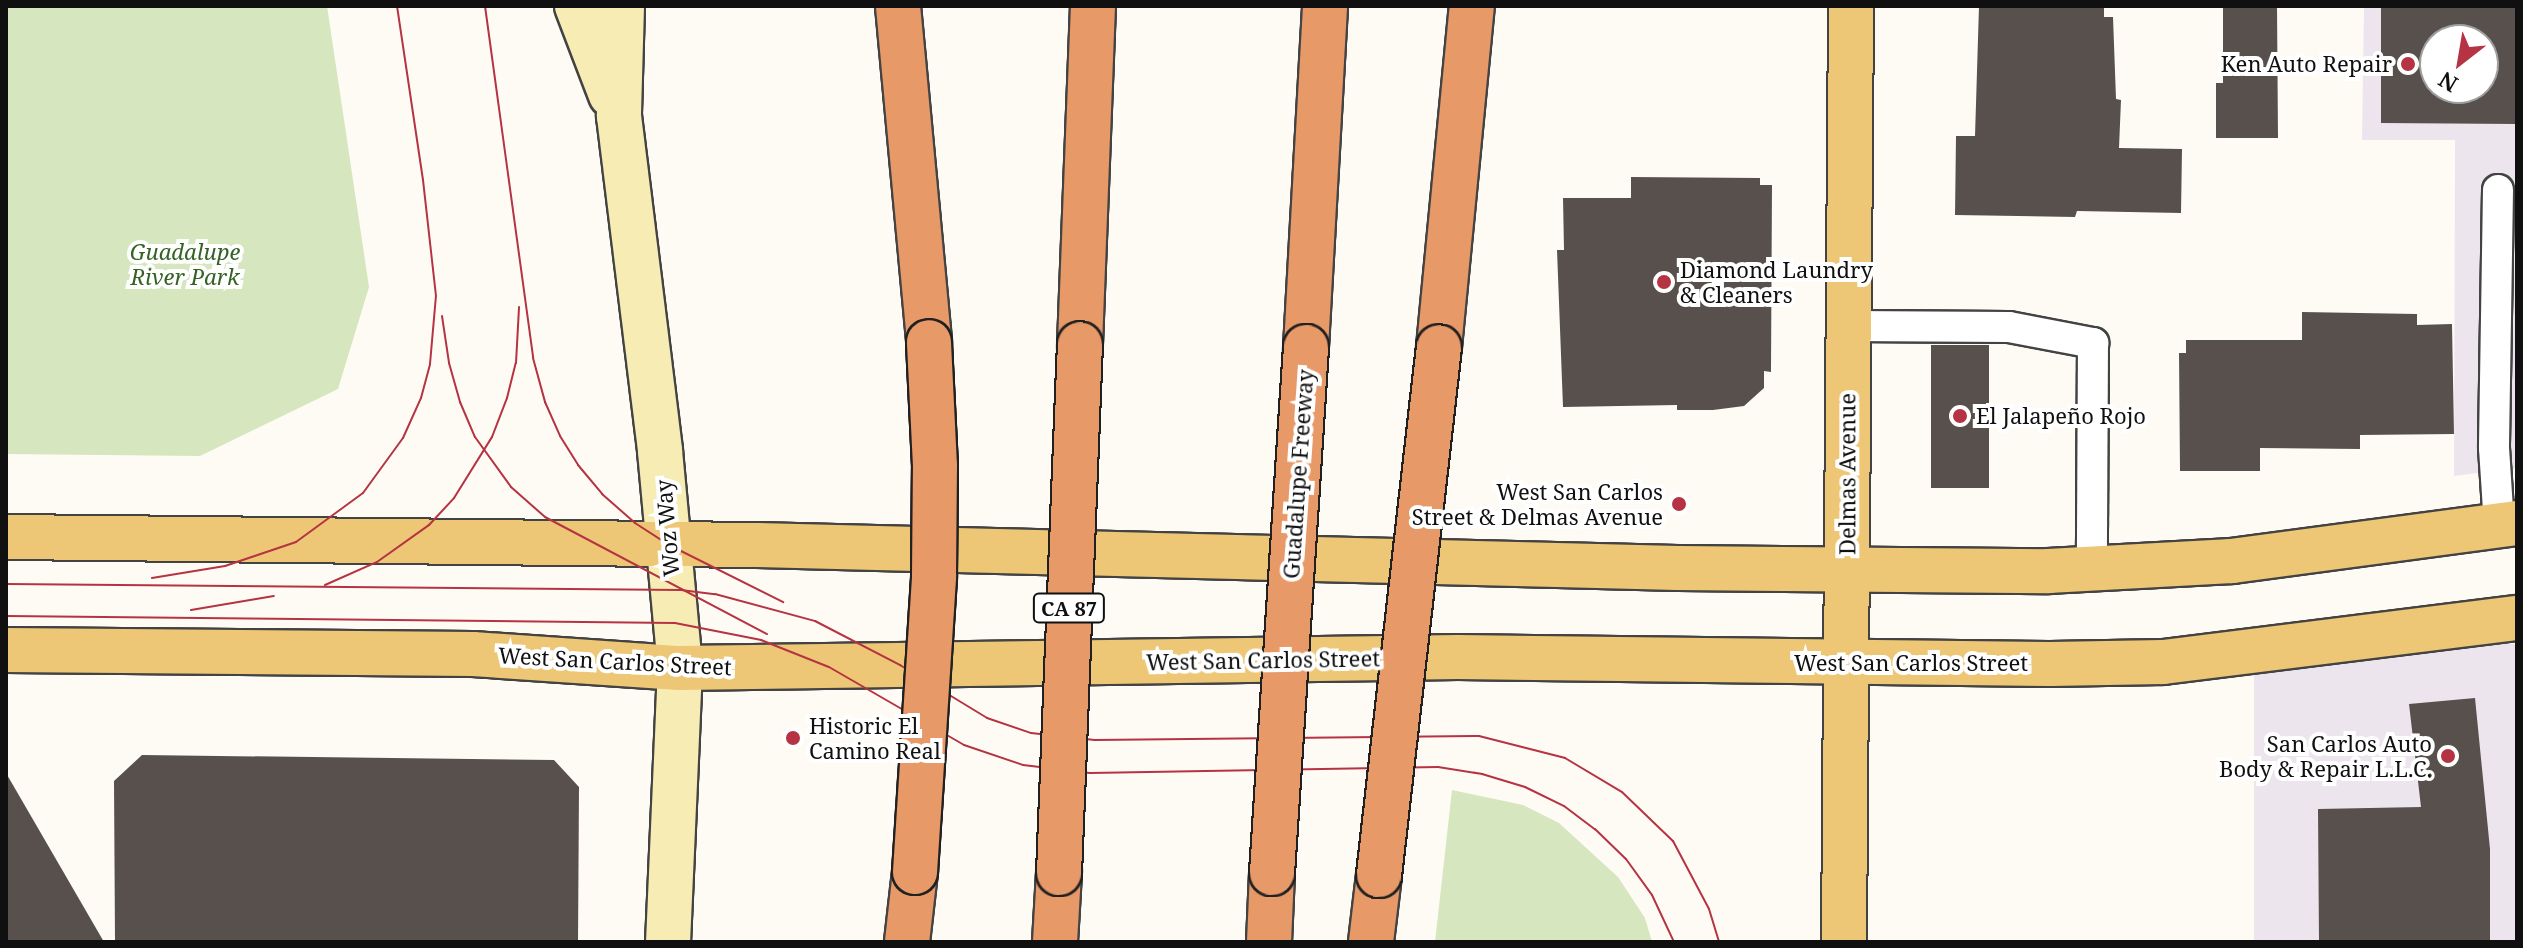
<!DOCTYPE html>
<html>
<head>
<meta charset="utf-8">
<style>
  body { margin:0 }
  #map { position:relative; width:2523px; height:948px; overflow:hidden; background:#fefbf4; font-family:"Noto Serif",serif }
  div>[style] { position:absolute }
  .industrial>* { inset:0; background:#ece5ed; transform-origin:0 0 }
  .green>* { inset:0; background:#d6e6bf }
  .building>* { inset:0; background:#58504d; transform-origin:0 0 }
  .roads { filter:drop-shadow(2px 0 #434343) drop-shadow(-2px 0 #434343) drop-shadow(0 2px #434343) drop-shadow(0 -2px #434343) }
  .service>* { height:30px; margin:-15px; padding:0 15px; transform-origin:15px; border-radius:15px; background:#fff }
  .secondary>* { height:44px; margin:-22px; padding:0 22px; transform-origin:22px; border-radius:22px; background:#f8ecb5 }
  .primary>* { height:44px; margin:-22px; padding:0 22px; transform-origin:22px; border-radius:22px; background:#edc775 }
  .motorway>* { height:44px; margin:-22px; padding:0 22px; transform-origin:22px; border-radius:22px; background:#e89968 }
  .tram>* { height:2px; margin:-1px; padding:0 1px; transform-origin:1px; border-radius:1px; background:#b53342 }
  .bridges { filter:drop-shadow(2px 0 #212121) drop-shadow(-2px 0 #212121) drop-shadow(0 2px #212121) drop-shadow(0 -2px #212121) }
  .motorway-bridge>* { height:44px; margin:-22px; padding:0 22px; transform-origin:22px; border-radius:22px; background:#e89968 }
  .dots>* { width:22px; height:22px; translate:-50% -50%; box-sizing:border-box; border:4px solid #fff; border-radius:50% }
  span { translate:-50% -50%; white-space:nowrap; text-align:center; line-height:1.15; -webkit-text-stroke:8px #fff; paint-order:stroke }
  .shield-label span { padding:2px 6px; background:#fff; border:2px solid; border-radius:6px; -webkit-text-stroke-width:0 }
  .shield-label { font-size:20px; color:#101010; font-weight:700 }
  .poi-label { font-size:22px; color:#101010 }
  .right { translate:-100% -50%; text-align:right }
  .left { translate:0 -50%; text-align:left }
  .park-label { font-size:22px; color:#366325; font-style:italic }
  .street-label { font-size:22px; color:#101010 }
  .frame { position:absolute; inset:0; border:8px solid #101010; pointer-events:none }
  .north { position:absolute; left:2419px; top:24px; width:80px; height:80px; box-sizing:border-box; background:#fff; border:2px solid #9f9f9f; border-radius:50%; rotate:211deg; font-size:22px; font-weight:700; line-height:32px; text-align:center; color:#101010 }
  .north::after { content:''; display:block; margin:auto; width:28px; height:36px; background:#b53342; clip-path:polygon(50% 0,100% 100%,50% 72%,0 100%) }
</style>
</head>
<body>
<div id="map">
  <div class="industrial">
    <div style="clip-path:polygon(evenodd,2364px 6px,2517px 6px,2517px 468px,2454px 476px,2455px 140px,2362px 140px,2364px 6px,2435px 40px,2483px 40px,2483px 88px,2435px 88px,2435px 40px)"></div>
    <div style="left:2517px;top:644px;width:298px;height:263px;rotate:90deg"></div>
  </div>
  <div class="green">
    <div style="clip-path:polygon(6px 6px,327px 6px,369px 287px,338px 389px,200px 456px,6px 454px)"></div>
    <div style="clip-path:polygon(1452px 790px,1523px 805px,1559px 823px,1618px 877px,1645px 918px,1652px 942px,1435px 942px)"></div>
  </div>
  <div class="building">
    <div style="clip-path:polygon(1979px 6px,2104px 6px,2104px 17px,2113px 17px,2116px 99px,2121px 100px,2119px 148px,2182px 149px,2181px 213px,2077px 211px,2075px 217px,1955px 215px,1956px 136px,1975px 136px)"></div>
    <div style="clip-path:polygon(2223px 6px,2277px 6px,2278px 138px,2216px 138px,2216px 83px,2223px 83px)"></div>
    <div style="clip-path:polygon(evenodd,2381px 6px,2517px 6px,2517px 124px,2381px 123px,2381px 6px,2435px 40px,2483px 40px,2483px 88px,2435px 88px,2435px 40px)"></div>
    <div style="clip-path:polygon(1631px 177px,1760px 178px,1760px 185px,1772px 185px,1771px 372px,1764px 371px,1764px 388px,1744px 406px,1713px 410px,1677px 410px,1677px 405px,1563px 407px,1557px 250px,1564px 250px,1563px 198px,1631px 198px)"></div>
    <div style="clip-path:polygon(2302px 312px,2417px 314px,2417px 325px,2452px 324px,2454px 434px,2360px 435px,2360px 449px,2260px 448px,2260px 471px,2180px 471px,2179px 353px,2186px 353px,2186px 340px,2302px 340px)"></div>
    <div style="left:1931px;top:345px;width:58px;height:143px"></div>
    <div style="clip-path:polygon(2475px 698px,2490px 849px,2490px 942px,2319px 942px,2318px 809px,2421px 807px,2409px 704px)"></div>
    <div style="clip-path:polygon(142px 755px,554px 760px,579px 787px,578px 942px,115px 942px,114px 781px)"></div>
    <div style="clip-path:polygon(6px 773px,104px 942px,6px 942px)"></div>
  </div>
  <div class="roads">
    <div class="service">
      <div style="left:2498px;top:190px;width:258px;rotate:90.9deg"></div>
      <div style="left:2494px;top:448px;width:78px;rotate:86.3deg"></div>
      <div style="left:1849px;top:326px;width:160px;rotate:0.4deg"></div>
      <div style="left:2009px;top:327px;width:86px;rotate:10.8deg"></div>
      <div style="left:2093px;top:343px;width:226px;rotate:90.3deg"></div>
    </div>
    <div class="secondary">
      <div style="left:577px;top:6px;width:95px;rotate:69.1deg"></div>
      <div style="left:622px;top:6px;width:110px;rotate:91.6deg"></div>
      <div style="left:619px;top:116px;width:337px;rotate:83deg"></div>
      <div style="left:660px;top:451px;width:218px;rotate:84.7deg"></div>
      <div style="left:680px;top:668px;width:274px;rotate:92.5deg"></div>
    </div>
    <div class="primary">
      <div style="left:6px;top:537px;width:751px;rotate:0.61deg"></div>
      <div style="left:757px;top:545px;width:921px;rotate:1.43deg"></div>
      <div style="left:1678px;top:568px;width:370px;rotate:0.5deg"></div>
      <div style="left:2048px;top:571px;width:184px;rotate:-3.1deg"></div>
      <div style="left:2232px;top:561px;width:288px;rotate:-7.6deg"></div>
      <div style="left:6px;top:650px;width:467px;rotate:0.5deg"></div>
      <div style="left:473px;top:654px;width:207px;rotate:3.9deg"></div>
      <div style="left:680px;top:668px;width:778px;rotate:-0.81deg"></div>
      <div style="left:1458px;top:657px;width:592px;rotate:0.68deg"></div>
      <div style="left:2050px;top:664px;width:113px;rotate:-1deg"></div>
      <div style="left:2163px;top:662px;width:357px;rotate:-7.1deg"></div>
      <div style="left:1844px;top:942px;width:936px;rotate:-89.57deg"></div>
    </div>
    <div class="motorway">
      <div style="left:898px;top:6px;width:337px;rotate:84.7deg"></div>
      <div style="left:1080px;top:344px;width:338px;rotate:-87.8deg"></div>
      <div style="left:1306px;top:347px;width:342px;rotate:-86.8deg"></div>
      <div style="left:1439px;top:347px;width:343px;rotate:-84.5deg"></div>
      <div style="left:907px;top:942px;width:70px;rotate:-83.5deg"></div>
      <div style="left:1055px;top:942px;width:69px;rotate:-86.7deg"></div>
      <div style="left:1269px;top:942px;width:69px;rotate:-87.5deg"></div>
      <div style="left:1371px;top:942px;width:67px;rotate:-83.2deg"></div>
    </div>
  </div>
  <div class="tram">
    <div style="left:485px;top:6px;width:355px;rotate:82.2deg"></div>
    <div style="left:533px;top:358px;width:46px;rotate:74.7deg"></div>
    <div style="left:545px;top:402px;width:37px;rotate:66deg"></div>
    <div style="left:560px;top:436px;width:34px;rotate:58deg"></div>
    <div style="left:578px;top:465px;width:38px;rotate:50deg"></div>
    <div style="left:602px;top:494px;width:44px;rotate:41.3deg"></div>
    <div style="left:635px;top:523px;width:38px;rotate:33deg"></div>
    <div style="left:667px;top:544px;width:130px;rotate:26.6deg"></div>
    <div style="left:442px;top:316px;width:48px;rotate:81.5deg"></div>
    <div style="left:449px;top:363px;width:41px;rotate:74.2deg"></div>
    <div style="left:460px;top:402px;width:38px;rotate:67deg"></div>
    <div style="left:475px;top:437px;width:62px;rotate:54.2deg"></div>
    <div style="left:511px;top:487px;width:45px;rotate:41.4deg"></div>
    <div style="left:545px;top:517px;width:251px;rotate:27.8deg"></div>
    <div style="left:152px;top:578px;width:74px;rotate:-9.3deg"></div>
    <div style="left:225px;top:566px;width:75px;rotate:-18.7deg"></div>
    <div style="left:296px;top:542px;width:83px;rotate:-36.2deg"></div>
    <div style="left:363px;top:493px;width:68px;rotate:-54deg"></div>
    <div style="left:403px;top:438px;width:44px;rotate:-65.8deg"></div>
    <div style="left:421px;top:398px;width:35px;rotate:-75deg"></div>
    <div style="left:430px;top:364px;width:68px;rotate:-85deg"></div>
    <div style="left:436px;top:296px;width:117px;rotate:-96.4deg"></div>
    <div style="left:423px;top:180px;width:176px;rotate:-98.5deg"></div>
    <div style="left:6px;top:584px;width:675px;rotate:0.51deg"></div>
    <div style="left:681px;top:590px;width:34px;rotate:7deg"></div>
    <div style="left:715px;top:594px;width:104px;rotate:15.1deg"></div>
    <div style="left:815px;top:621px;width:96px;rotate:27.4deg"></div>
    <div style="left:900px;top:665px;width:102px;rotate:31.3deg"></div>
    <div style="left:987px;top:718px;width:46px;rotate:18.8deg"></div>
    <div style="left:1031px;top:733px;width:64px;rotate:6.2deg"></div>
    <div style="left:1095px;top:740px;width:384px;rotate:-0.6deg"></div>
    <div style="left:1479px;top:736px;width:89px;rotate:14.3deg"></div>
    <div style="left:1565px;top:758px;width:66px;rotate:30.8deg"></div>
    <div style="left:1622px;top:792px;width:71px;rotate:43.9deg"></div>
    <div style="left:1673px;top:841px;width:77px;rotate:62.1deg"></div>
    <div style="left:1709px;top:909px;width:34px;rotate:73deg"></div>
    <div style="left:325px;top:585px;width:57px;rotate:-23.9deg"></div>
    <div style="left:377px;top:562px;width:64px;rotate:-35.4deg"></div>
    <div style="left:429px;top:525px;width:37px;rotate:-47deg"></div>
    <div style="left:454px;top:498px;width:72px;rotate:-58.1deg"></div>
    <div style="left:492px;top:437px;width:42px;rotate:-69deg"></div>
    <div style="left:507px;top:398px;width:36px;rotate:-76deg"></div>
    <div style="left:516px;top:363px;width:56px;rotate:-86.9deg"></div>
    <div style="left:191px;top:610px;width:84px;rotate:-9.6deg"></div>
    <div style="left:6px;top:616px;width:669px;rotate:0.6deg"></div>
    <div style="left:675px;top:623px;width:88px;rotate:11.2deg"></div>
    <div style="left:761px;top:640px;width:73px;rotate:21.7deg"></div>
    <div style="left:829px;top:667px;width:156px;rotate:30deg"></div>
    <div style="left:964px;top:745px;width:62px;rotate:18.7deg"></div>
    <div style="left:1023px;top:765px;width:67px;rotate:6.8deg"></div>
    <div style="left:1090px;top:773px;width:348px;rotate:-1deg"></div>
    <div style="left:1438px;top:767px;width:45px;rotate:9deg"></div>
    <div style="left:1482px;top:774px;width:45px;rotate:16.8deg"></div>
    <div style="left:1525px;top:787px;width:43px;rotate:26deg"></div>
    <div style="left:1564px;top:806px;width:39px;rotate:37deg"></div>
    <div style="left:1595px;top:829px;width:43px;rotate:44.1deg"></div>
    <div style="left:1626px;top:859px;width:44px;rotate:54.2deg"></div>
    <div style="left:1652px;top:895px;width:52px;rotate:64.9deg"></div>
  </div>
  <div class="bridges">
    <div class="motorway-bridge">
      <div style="left:915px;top:872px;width:297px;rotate:-86.3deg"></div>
      <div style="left:934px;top:576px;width:110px;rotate:-89.5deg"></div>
      <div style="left:935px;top:466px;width:124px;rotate:-92.8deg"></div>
      <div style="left:1059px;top:873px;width:529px;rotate:-87.73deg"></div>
      <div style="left:1272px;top:873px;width:527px;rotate:-86.3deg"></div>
      <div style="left:1379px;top:875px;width:531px;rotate:-83.52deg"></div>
    </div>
  </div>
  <div class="dots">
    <div style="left:2408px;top:64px;background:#b53342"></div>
    <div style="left:1664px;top:282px;background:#b53342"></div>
    <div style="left:1960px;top:416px;background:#b53342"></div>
    <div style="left:1679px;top:504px;background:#b53342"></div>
    <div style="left:793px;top:738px;background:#b53342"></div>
    <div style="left:2448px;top:756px;background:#b53342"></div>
  </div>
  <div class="shield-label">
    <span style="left:1069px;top:608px">CA 87</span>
  </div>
  <div class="poi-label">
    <span class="right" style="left:2392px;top:64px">Ken Auto Repair</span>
    <span class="left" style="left:1680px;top:282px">Diamond Laundry<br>&amp; Cleaners</span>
    <span class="left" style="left:1976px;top:416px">El Jalapeño Rojo</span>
    <span class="right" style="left:1663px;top:504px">West San Carlos<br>Street &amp; Delmas Avenue</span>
    <span class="left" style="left:809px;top:738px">Historic El<br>Camino Real</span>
    <span class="right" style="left:2432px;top:756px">San Carlos Auto<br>Body &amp; Repair L.L.C.</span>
  </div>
  <div class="park-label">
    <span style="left:185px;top:264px">Guadalupe<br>River Park</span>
  </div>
  <div class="street-label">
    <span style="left:1298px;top:474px;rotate:-86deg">Guadalupe Freeway</span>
    <span style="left:1847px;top:474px;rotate:-90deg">Delmas Avenue</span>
    <span style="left:667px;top:528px;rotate:-95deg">Woz Way</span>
    <span style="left:1263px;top:660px;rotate:-1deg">West San Carlos Street</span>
    <span style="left:615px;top:661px;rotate:3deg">West San Carlos Street</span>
    <span style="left:1911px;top:663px">West San Carlos Street</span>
  </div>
  <div class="frame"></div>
  <div class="north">N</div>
</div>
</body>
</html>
